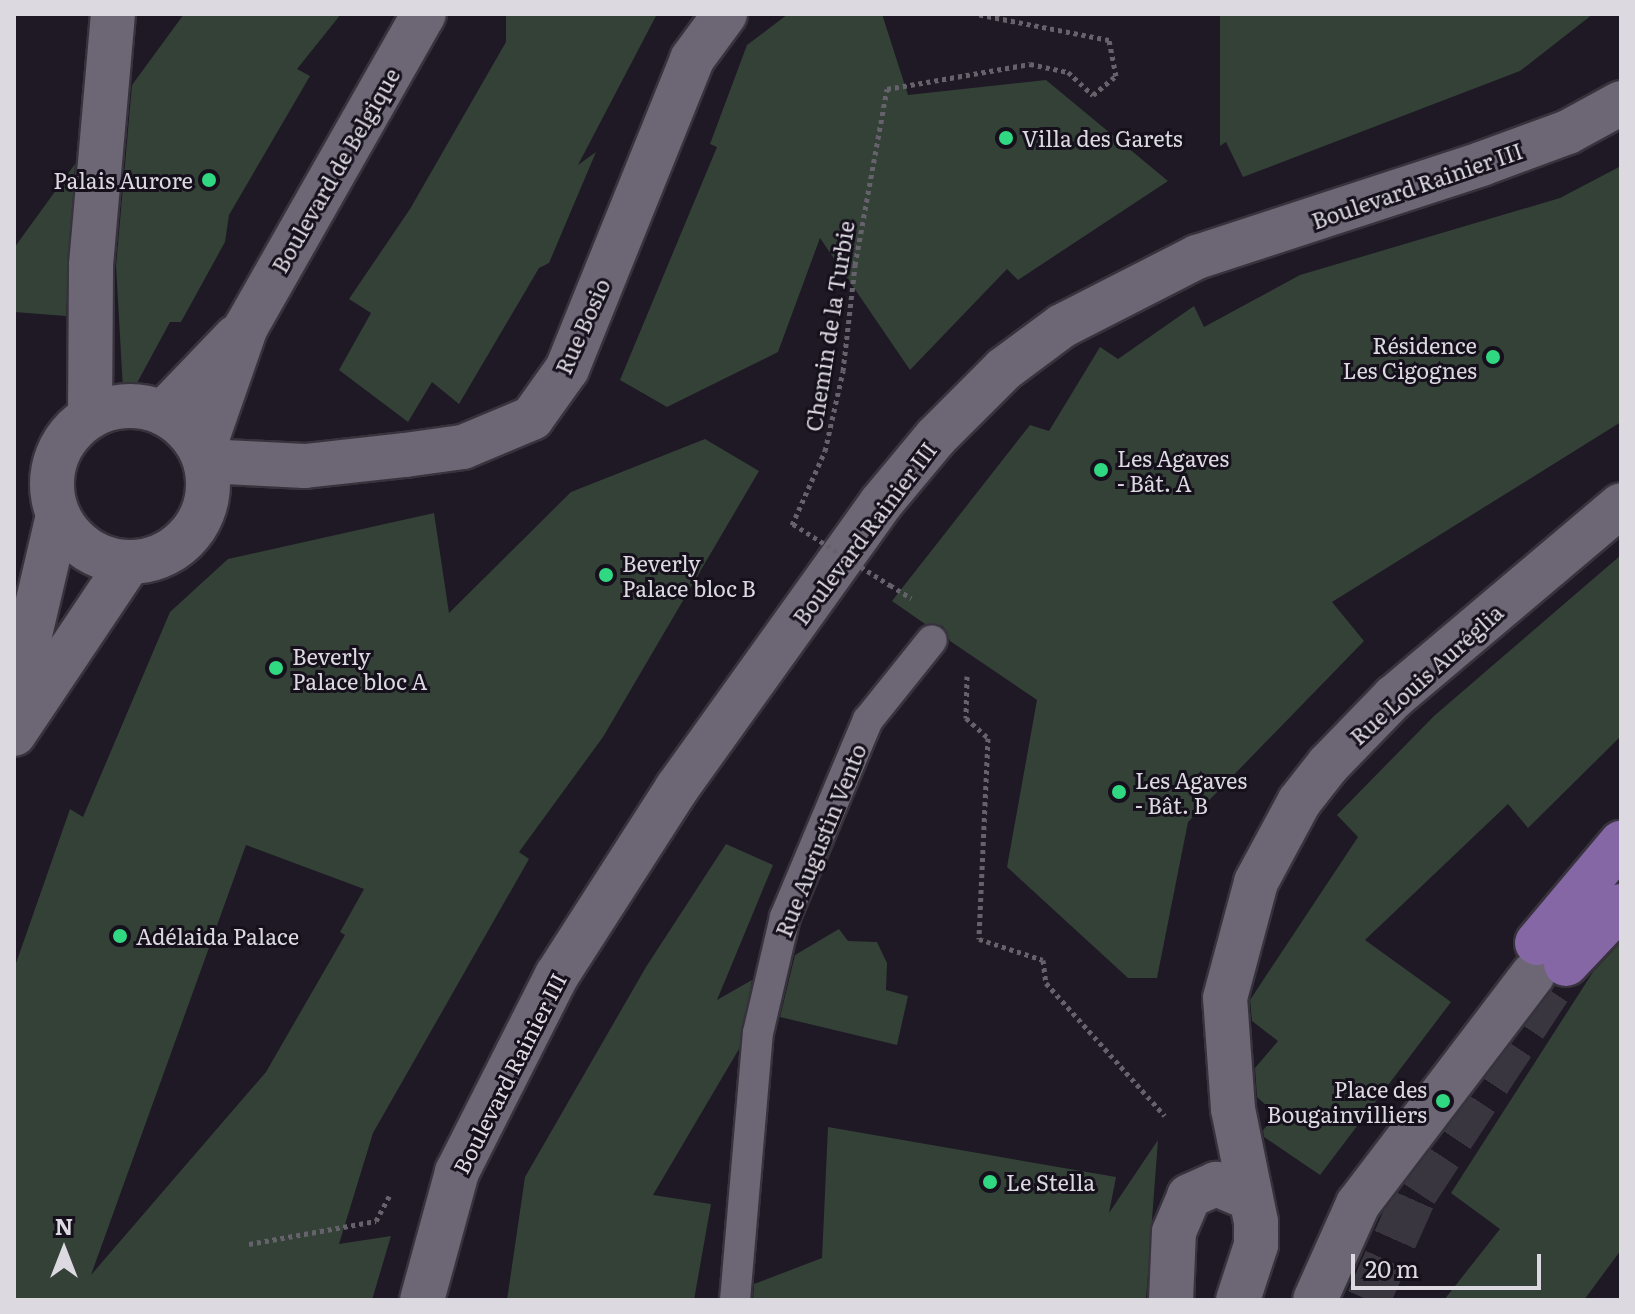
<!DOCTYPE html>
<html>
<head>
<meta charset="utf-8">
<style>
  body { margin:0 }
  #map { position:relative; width:1635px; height:1314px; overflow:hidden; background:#1e1924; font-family:Literata,serif }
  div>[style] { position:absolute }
  .building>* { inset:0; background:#334137 }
  .primary-tunnel>* { height:44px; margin-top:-22px; transform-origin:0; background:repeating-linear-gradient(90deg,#3a3640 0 44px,transparent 0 66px) }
  .path>* { height:5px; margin-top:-2.5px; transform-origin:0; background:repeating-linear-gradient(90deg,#66626c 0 4px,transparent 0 8px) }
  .roads { filter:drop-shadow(2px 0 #37333c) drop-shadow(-2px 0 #37333c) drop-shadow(0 2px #37333c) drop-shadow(0 -2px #37333c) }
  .lane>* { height:30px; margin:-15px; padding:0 15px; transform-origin:15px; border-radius:15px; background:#6d6675 }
  .street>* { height:44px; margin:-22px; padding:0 22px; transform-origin:22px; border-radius:22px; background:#6d6675 }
  .secondary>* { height:44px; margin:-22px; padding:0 22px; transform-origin:22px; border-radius:22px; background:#6d6675 }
  .secondary>.ring { margin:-22px; padding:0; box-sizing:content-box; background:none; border:44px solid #6d6675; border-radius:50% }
  .primary>* { height:44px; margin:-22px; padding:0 22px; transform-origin:22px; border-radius:22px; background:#8667a6 }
  .path-bridge>* { height:5px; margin-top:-2.5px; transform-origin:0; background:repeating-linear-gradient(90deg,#66626c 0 4px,transparent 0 8px) }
  .dots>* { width:22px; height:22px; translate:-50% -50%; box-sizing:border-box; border:4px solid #15101b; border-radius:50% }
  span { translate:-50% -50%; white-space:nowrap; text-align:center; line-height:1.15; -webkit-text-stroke:6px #15101b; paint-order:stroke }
  .poi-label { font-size:22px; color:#dcd9e1 }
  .left { translate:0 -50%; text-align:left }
  .right { translate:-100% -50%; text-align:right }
  .street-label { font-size:22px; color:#dcd9e1 }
  .frame { position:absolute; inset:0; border:16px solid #dcd9e1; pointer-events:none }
  .north { position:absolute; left:24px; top:1210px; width:80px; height:80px; -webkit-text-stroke:6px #15101b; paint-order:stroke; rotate:0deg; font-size:22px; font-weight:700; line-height:32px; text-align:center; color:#dcd9e1 }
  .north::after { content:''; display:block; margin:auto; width:28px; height:36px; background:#dcd9e1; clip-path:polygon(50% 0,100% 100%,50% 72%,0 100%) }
  .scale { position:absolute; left:1351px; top:1254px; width:190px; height:36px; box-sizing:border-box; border:4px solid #dcd9e1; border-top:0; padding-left:10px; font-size:24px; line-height:28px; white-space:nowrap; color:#dcd9e1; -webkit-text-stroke:6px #15101b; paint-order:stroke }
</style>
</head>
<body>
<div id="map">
  <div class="building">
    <div style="clip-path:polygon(184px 14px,341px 14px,297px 69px,310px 76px,229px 215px,225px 242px,181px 322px,170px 322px,124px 407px,116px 266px,132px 85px)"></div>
    <div style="clip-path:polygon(506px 14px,657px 14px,578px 165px,596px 152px,549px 263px,539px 268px,459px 404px,432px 382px,408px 422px,339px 370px,371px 313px,349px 299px,410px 209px,506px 42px)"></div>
    <div style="clip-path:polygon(788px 14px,882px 14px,908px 95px,1046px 80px,1168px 181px,1018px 280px,1007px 269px,910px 370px,820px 238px,778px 352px,667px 407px,620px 380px,717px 147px,710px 144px,747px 45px)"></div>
    <div style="clip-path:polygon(1220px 14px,1593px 14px,1520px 71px,1243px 177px,1226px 142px,1220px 146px)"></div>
    <div style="clip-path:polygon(75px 164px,66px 316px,14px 312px,14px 248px)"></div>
    <div style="clip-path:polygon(1621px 166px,1621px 422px,1332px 602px,1364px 641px,1188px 822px,1157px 978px,1128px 978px,1007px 867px,1037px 700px,950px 641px,943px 626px,925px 624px,892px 601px,1030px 425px,1049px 431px,1100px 347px,1118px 359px,1194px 306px,1204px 327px,1300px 275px,1560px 198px)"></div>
    <div style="clip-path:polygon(evenodd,705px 439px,759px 471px,603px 737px,519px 852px,529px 859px,373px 1133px,339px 1244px,391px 1236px,372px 1300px,14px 1300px,14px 969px,70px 809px,83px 817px,170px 612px,228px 559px,434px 513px,449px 613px,571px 492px,705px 439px,246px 845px,364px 889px,340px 932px,345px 935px,266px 1072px,91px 1275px,246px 845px)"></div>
    <div style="clip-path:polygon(1621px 555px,1621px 736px,1528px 828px,1508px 804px,1365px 940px,1451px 1002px,1320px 1175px,1264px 1137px,1263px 1130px,1277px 1115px,1257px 1097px,1255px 1068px,1278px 1041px,1252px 1021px,1250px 1000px,1358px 837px,1337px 815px,1434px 716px)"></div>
    <div style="clip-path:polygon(726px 844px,773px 865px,717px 1000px,752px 980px,739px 1049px,653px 1195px,711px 1204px,694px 1300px,507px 1300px,525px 1177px,646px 967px)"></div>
    <div style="clip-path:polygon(839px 929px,848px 941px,877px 942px,887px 963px,886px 990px,908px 996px,897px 1045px,780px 1017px,795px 955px)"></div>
    <div style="clip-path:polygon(1621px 942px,1621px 1250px,1584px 1300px,1444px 1300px,1500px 1229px,1451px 1193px,1593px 972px)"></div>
    <div style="clip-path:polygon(828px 1127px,1116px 1177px,1109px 1213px,1158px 1140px,1146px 1300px,753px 1300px,754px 1284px,822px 1258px)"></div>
  </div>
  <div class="primary-tunnel">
    <div style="left:1368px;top:1300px;width:118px;rotate:-66deg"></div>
    <div style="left:1416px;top:1192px;width:273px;rotate:-56.7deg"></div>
  </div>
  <div class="path">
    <div style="left:792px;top:525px;width:81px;rotate:-66deg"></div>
    <div style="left:825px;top:451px;width:82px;rotate:-77.3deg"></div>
    <div style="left:843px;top:371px;width:107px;rotate:-83.5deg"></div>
    <div style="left:855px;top:265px;width:179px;rotate:-79.7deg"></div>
    <div style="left:887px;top:89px;width:145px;rotate:-9.9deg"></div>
    <div style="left:1030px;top:64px;width:39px;rotate:12deg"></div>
    <div style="left:1068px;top:72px;width:34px;rotate:43deg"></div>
    <div style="left:1093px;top:95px;width:30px;rotate:-40deg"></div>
    <div style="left:1116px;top:76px;width:37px;rotate:-101deg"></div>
    <div style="left:1109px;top:40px;width:136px;rotate:-168.9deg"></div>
    <div style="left:890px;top:585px;width:25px;rotate:32deg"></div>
    <div style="left:967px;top:676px;width:42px;rotate:91.4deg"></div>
    <div style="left:966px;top:718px;width:30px;rotate:42deg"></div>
    <div style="left:988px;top:738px;width:201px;rotate:92.6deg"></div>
    <div style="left:979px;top:939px;width:67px;rotate:18.2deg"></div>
    <div style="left:1043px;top:960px;width:23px;rotate:83deg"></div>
    <div style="left:1046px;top:983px;width:178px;rotate:48.2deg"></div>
    <div style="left:249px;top:1244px;width:129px;rotate:-10.3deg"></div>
    <div style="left:376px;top:1221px;width:30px;rotate:-62deg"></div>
  </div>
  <div class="roads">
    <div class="lane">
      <div style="left:735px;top:1300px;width:268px;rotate:-85.1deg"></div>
      <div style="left:758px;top:1033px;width:119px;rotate:-76.9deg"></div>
      <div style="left:785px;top:917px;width:214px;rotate:-67.2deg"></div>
      <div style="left:868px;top:720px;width:102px;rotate:-51.3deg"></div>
    </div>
    <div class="street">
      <div style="left:90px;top:416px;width:151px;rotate:-89.6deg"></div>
      <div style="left:91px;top:265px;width:252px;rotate:-85deg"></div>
      <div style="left:205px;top:461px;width:100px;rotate:2.9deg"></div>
      <div style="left:305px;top:466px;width:101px;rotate:-6.3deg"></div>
      <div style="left:405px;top:455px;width:59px;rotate:-7.9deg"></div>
      <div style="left:463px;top:447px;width:75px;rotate:-22.8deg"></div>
      <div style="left:532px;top:418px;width:60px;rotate:-54.5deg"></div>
      <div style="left:567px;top:369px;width:334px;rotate:-68deg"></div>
      <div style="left:692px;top:59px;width:56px;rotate:-53.7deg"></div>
      <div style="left:1171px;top:1300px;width:68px;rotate:-87.5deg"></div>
      <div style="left:1174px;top:1232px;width:39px;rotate:-67deg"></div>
      <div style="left:1189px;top:1196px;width:30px;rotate:-24deg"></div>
      <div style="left:1216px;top:1184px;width:36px;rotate:23deg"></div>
      <div style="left:1238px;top:1300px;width:58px;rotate:-71.9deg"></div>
      <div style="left:1256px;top:1245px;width:23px;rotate:-90deg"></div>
      <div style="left:1256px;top:1222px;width:115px;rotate:-101.5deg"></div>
      <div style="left:1233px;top:1109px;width:111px;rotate:-94.1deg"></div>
      <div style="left:1225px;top:998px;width:120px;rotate:-75deg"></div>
      <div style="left:1256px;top:882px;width:91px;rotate:-61.7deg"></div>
      <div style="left:1299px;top:802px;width:47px;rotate:-51.9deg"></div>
      <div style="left:1328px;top:765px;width:95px;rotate:-45.9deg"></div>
      <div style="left:1394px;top:697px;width:297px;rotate:-40.2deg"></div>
      <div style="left:1315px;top:1300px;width:105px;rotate:-65.9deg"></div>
      <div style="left:1358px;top:1204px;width:289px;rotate:-52.7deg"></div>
    </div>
    <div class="secondary">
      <div class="ring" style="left:52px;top:406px;width:112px;height:112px"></div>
      <div style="left:163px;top:413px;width:105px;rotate:-46.2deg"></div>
      <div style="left:202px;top:453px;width:133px;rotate:-70.8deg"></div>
      <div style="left:246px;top:327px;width:360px;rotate:-60.4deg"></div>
      <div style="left:14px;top:703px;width:192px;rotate:-76.8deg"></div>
      <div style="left:14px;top:734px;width:207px;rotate:-56.2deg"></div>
      <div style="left:422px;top:1300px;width:133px;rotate:-74.7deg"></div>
      <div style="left:457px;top:1172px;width:221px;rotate:-63.1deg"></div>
      <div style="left:557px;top:975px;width:222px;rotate:-57.3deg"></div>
      <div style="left:677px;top:788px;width:350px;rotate:-54.4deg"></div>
      <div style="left:881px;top:503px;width:86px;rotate:-50.2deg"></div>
      <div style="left:936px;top:437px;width:96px;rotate:-45deg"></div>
      <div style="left:1004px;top:369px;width:72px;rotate:-36.6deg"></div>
      <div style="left:1062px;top:326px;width:152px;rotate:-27.1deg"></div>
      <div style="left:1197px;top:257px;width:299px;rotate:-18.1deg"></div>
      <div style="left:1481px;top:164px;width:93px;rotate:-20.2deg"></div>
      <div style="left:1568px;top:132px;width:60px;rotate:-28.7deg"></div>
    </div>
    <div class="primary">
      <div style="left:1537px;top:943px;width:131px;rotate:-50deg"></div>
      <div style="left:1566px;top:964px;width:80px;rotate:-46.5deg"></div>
    </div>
  </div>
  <div class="path-bridge">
    <div style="left:793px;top:524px;width:115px;rotate:32.2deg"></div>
  </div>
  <div class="dots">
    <div style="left:1006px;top:138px;background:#31d882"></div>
    <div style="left:209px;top:180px;background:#31d882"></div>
    <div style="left:1493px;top:357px;background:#31d882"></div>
    <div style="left:1101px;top:470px;background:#31d882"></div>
    <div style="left:606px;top:575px;background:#31d882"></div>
    <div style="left:276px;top:668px;background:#31d882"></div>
    <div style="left:1119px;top:792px;background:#31d882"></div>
    <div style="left:120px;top:936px;background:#31d882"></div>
    <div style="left:1443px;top:1101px;background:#31d882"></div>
    <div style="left:990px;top:1182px;background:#31d882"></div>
  </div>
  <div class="poi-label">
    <span class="left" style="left:1022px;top:138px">Villa des Garets</span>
    <span class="right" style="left:193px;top:180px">Palais Aurore</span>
    <span class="right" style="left:1477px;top:357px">Résidence<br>Les Cigognes</span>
    <span class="left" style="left:1117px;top:470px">Les Agaves<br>- Bât. A</span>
    <span class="left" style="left:622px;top:575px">Beverly<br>Palace bloc B</span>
    <span class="left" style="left:292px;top:668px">Beverly<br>Palace bloc A</span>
    <span class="left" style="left:1135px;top:792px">Les Agaves<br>- Bât. B</span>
    <span class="left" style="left:136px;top:936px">Adélaida Palace</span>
    <span class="right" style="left:1427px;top:1101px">Place des<br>Bougainvilliers</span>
    <span class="left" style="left:1006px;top:1182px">Le Stella</span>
  </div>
  <div class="street-label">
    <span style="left:335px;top:170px;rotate:-60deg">Boulevard de Belgique</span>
    <span style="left:1417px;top:185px;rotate:-19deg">Boulevard Rainier III</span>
    <span style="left:582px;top:326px;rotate:-66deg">Rue Bosio</span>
    <span style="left:829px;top:326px;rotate:-81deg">Chemin de la Turbie</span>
    <span style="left:864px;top:533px;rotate:-53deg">Boulevard Rainier III</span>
    <span style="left:1426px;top:674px;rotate:-42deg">Rue Louis Auréglia</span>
    <span style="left:820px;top:840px;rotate:-68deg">Rue Augustin Vento</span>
    <span style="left:509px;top:1073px;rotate:-63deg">Boulevard Rainier III</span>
  </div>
  <div class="frame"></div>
  <div class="north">N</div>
  <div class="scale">20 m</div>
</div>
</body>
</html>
